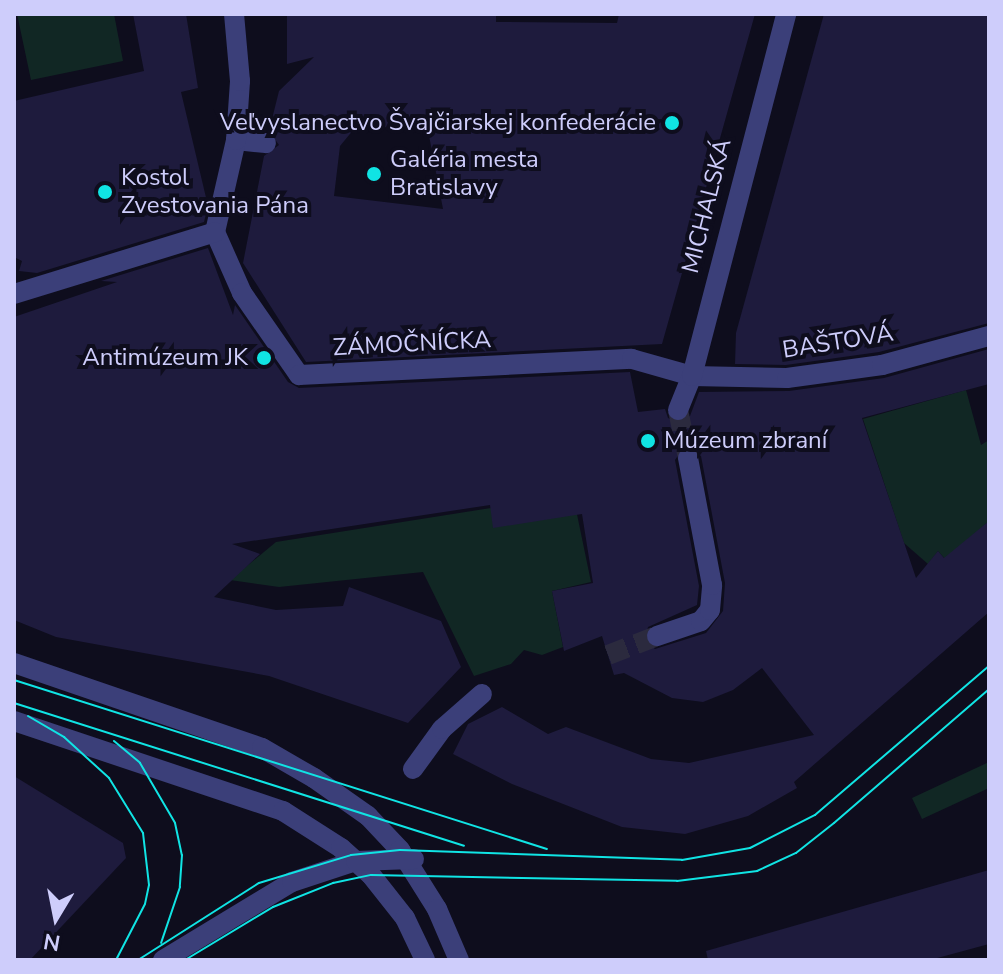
<!DOCTYPE html>
<html>
<head>
<meta charset="utf-8">
<style>
  body { margin:0 }
  #map { position:relative; width:1003px; height:974px; overflow:hidden; background:#0e0d1d; font-family:"Nunito Sans",sans-serif }
  div>[style] { position:absolute }
  .green>* { inset:0; background:#112724 }
  .building>* { inset:0; background:#1e1b3d }
  .street-tunnel>* { height:20px; margin-top:-10px; transform-origin:0; background:repeating-linear-gradient(90deg,#2b2a3e 0 20px,transparent 0 30px) }
  .street>* { height:20px; margin:-10px; padding:0 10px; transform-origin:10px; border-radius:10px; background:#3b3f79 }
  .tram>* { height:2px; margin:-1px; padding:0 1px; transform-origin:1px; border-radius:1px; background:#10e4e4 }
  .dots>* { width:22px; height:22px; translate:-50% -50%; box-sizing:border-box; border:4px solid #0e0d1d; border-radius:50% }
  span { translate:-50% -50%; white-space:nowrap; text-align:center; line-height:1.15; -webkit-text-stroke:8px #0e0d1d; paint-order:stroke }
  .poi-label { font-size:24px; color:#cecdfb }
  .right { translate:-100% -50%; text-align:right }
  .left { translate:0 -50%; text-align:left }
  .street-label { font-size:24px; color:#cecdfb }
  .frame { position:absolute; inset:0; border:16px solid #cecdfb; pointer-events:none }
  .north { position:absolute; left:16px; top:878px; width:80px; height:80px; -webkit-text-stroke:6px #0e0d1d; paint-order:stroke; rotate:190deg; font-size:22px; font-weight:700; line-height:32px; text-align:center; color:#cecdfb }
  .north::after { content:''; display:block; margin:auto; width:28px; height:36px; background:#cecdfb; clip-path:polygon(50% 0,100% 100%,50% 72%,0 100%) }
</style>
</head>
<body>
<div id="map">
  <div class="green">
    <div style="clip-path:polygon(17px 14px,114px 14px,123px 61px,31px 80px)"></div>
    <div style="clip-path:polygon(966px 390px,981px 445px,989px 440px,989px 521px,946px 560px,938px 551px,928px 564px,904px 543px,863px 419px)"></div>
    <div style="clip-path:polygon(573px 495px,591px 582px,552px 591px,563px 647px,542px 655px,524px 650px,511px 664px,474px 676px,423px 572px,279px 587px,230px 580px,276px 542px)"></div>
    <div style="clip-path:polygon(989px 762px,989px 788px,922px 819px,912px 798px)"></div>
  </div>
  <div class="building">
    <div style="clip-path:polygon(133px 14px,186px 14px,198px 88px,181px 92px,208px 206px,204px 222px,37px 273px,19px 271px,22px 261px,14px 257px,14px 101px,144px 71px)"></div>
    <div style="clip-path:polygon(evenodd,287px 14px,496px 14px,496px 22px,617px 23px,619px 14px,755px 14px,662px 344px,306px 362px,243px 263px,264px 156px,279px 145px,269px 131px,279px 91px,314px 57px,287px 64px,287px 14px,427px 125px,443px 209px,334px 196px,340px 146px,354px 129px,427px 125px)"></div>
    <div style="clip-path:polygon(824px 14px,989px 14px,989px 323px,879px 352px,786px 365px,735px 364px,736px 333px)"></div>
    <div style="clip-path:polygon(evenodd,208px 248px,233px 315px,235px 305px,288px 382px,299px 388px,630px 372px,638px 412px,665px 409px,668px 418px,679px 423px,690px 416px,699px 392px,789px 391px,884px 378px,989px 349px,989px 384px,862px 418px,916px 578px,938px 551px,944px 558px,989px 521px,989px 612px,794px 782px,797px 788px,748px 816px,685px 834px,622px 827px,512px 784px,453px 754px,468px 724px,502px 707px,548px 734px,566px 727px,651px 759px,689px 763px,814px 735px,762px 668px,733px 690px,703px 702px,672px 698px,624px 673px,614px 675px,602px 636px,564px 651px,552px 591px,593px 583px,582px 514px,493px 528px,490px 505px,232px 544px,260px 554px,214px 597px,276px 610px,343px 606px,349px 587px,441px 621px,461px 667px,408px 723px,269px 676px,56px 637px,14px 620px,14px 317px,117px 282px,101px 281px,208px 248px,685px 445px,701px 456px,725px 583px,723px 611px,706px 633px,655px 649px,645px 641px,648px 627px,697px 605px,699px 586px,675px 460px,685px 445px)"></div>
    <div style="clip-path:polygon(14px 776px,123px 843px,126px 858px,30px 960px,14px 960px)"></div>
    <div style="clip-path:polygon(989px 870px,989px 944px,930px 960px,708px 960px,706px 951px)"></div>
  </div>
  <div class="street-tunnel">
    <div style="left:678px;top:410px;width:49px;rotate:78.2deg"></div>
    <div style="left:608px;top:655px;width:53px;rotate:-21.2deg"></div>
  </div>
  <div class="street">
    <div style="left:236px;top:140px;width:30px;rotate:6deg"></div>
    <div style="left:215px;top:232px;width:67px;rotate:66.1deg"></div>
    <div style="left:242px;top:293px;width:100px;rotate:55.2deg"></div>
    <div style="left:299px;top:375px;width:333px;rotate:-2.8deg"></div>
    <div style="left:632px;top:359px;width:62px;rotate:15.8deg"></div>
    <div style="left:692px;top:376px;width:95px;rotate:1.2deg"></div>
    <div style="left:787px;top:378px;width:96px;rotate:-7.8deg"></div>
    <div style="left:882px;top:365px;width:111px;rotate:-15.2deg"></div>
    <div style="left:215px;top:232px;width:94px;rotate:-77.1deg"></div>
    <div style="left:236px;top:140px;width:59px;rotate:-86.1deg"></div>
    <div style="left:240px;top:81px;width:67px;rotate:-95.1deg"></div>
    <div style="left:14px;top:294px;width:210px;rotate:-17.1deg"></div>
    <div style="left:678px;top:410px;width:37px;rotate:-68deg"></div>
    <div style="left:692px;top:376px;width:374px;rotate:-75.4deg"></div>
    <div style="left:657px;top:636px;width:46px;rotate:-18.8deg"></div>
    <div style="left:701px;top:621px;width:14px;rotate:-51deg"></div>
    <div style="left:710px;top:610px;width:25px;rotate:-85deg"></div>
    <div style="left:712px;top:585px;width:129px;rotate:-100.7deg"></div>
    <div style="left:14px;top:663px;width:262px;rotate:18.9deg"></div>
    <div style="left:262px;top:748px;width:60px;rotate:30deg"></div>
    <div style="left:314px;top:778px;width:66px;rotate:35.1deg"></div>
    <div style="left:368px;top:816px;width:47px;rotate:46.7deg"></div>
    <div style="left:400px;top:850px;width:70px;rotate:57.9deg"></div>
    <div style="left:437px;top:909px;width:56px;rotate:66.7deg"></div>
    <div style="left:14px;top:721px;width:284px;rotate:18.5deg"></div>
    <div style="left:283px;top:811px;width:69px;rotate:32.5deg"></div>
    <div style="left:341px;top:848px;width:40px;rotate:42deg"></div>
    <div style="left:371px;top:875px;width:55px;rotate:51.7deg"></div>
    <div style="left:405px;top:918px;width:47px;rotate:64.5deg"></div>
    <div style="left:413px;top:769px;width:49px;rotate:-54.1deg"></div>
    <div style="left:442px;top:729px;width:53px;rotate:-41.2deg"></div>
    <div style="left:163px;top:960px;width:151px;rotate:-31.2deg"></div>
    <div style="left:292px;top:882px;width:67px;rotate:-18.2deg"></div>
    <div style="left:356px;top:861px;width:58px;rotate:-2deg"></div>
  </div>
  <div class="tram">
    <div style="left:14px;top:680px;width:559px;rotate:17.59deg"></div>
    <div style="left:14px;top:703px;width:472px;rotate:17.6deg"></div>
    <div style="left:28px;top:716px;width:42px;rotate:30.3deg"></div>
    <div style="left:64px;top:737px;width:61px;rotate:42.3deg"></div>
    <div style="left:109px;top:778px;width:65px;rotate:58.3deg"></div>
    <div style="left:143px;top:833px;width:52px;rotate:83.4deg"></div>
    <div style="left:149px;top:885px;width:19px;rotate:102deg"></div>
    <div style="left:145px;top:904px;width:63px;rotate:117.4deg"></div>
    <div style="left:114px;top:741px;width:34px;rotate:40deg"></div>
    <div style="left:140px;top:763px;width:69px;rotate:59.7deg"></div>
    <div style="left:175px;top:823px;width:33px;rotate:78deg"></div>
    <div style="left:182px;top:855px;width:32px;rotate:94deg"></div>
    <div style="left:180px;top:887px;width:59px;rotate:108.7deg"></div>
    <div style="left:138px;top:960px;width:143px;rotate:-32.5deg"></div>
    <div style="left:259px;top:883px;width:96px;rotate:-16.9deg"></div>
    <div style="left:351px;top:855px;width:49px;rotate:-5.8deg"></div>
    <div style="left:400px;top:850px;width:282px;rotate:2deg"></div>
    <div style="left:682px;top:860px;width:69px;rotate:-10deg"></div>
    <div style="left:750px;top:848px;width:73px;rotate:-26.9deg"></div>
    <div style="left:815px;top:815px;width:229px;rotate:-40.6deg"></div>
    <div style="left:185px;top:960px;width:103px;rotate:-31.1deg"></div>
    <div style="left:273px;top:907px;width:65px;rotate:-21.8deg"></div>
    <div style="left:333px;top:883px;width:39px;rotate:-12deg"></div>
    <div style="left:371px;top:875px;width:306px;rotate:1.1deg"></div>
    <div style="left:677px;top:881px;width:81px;rotate:-7.1deg"></div>
    <div style="left:757px;top:871px;width:43px;rotate:-24.8deg"></div>
    <div style="left:796px;top:853px;width:48px;rotate:-38.3deg"></div>
    <div style="left:834px;top:823px;width:205px;rotate:-40.8deg"></div>
  </div>
  <div class="dots">
    <div style="left:672px;top:123px;background:#10e4e4"></div>
    <div style="left:374px;top:174px;background:#10e4e4"></div>
    <div style="left:105px;top:192px;background:#10e4e4"></div>
    <div style="left:264px;top:358px;background:#10e4e4"></div>
    <div style="left:648px;top:441px;background:#10e4e4"></div>
  </div>
  <div class="poi-label">
    <span class="right" style="left:656px;top:123px">Veľvyslanectvo Švajčiarskej konfederácie</span>
    <span class="left" style="left:390px;top:174px">Galéria mesta<br>Bratislavy</span>
    <span class="left" style="left:121px;top:192px">Kostol<br>Zvestovania Pána</span>
    <span class="right" style="left:248px;top:358px">Antimúzeum JK</span>
    <span class="left" style="left:664px;top:441px">Múzeum zbraní</span>
  </div>
  <div class="street-label">
    <span style="left:707px;top:206px;rotate:-76deg">MICHALSKÁ</span>
    <span style="left:838px;top:342px;rotate:-9deg">BAŠTOVÁ</span>
    <span style="left:412px;top:344px;rotate:-3deg">ZÁMOČNÍCKA</span>
  </div>
  <div class="frame"></div>
  <div class="north">N</div>
</div>
</body>
</html>
